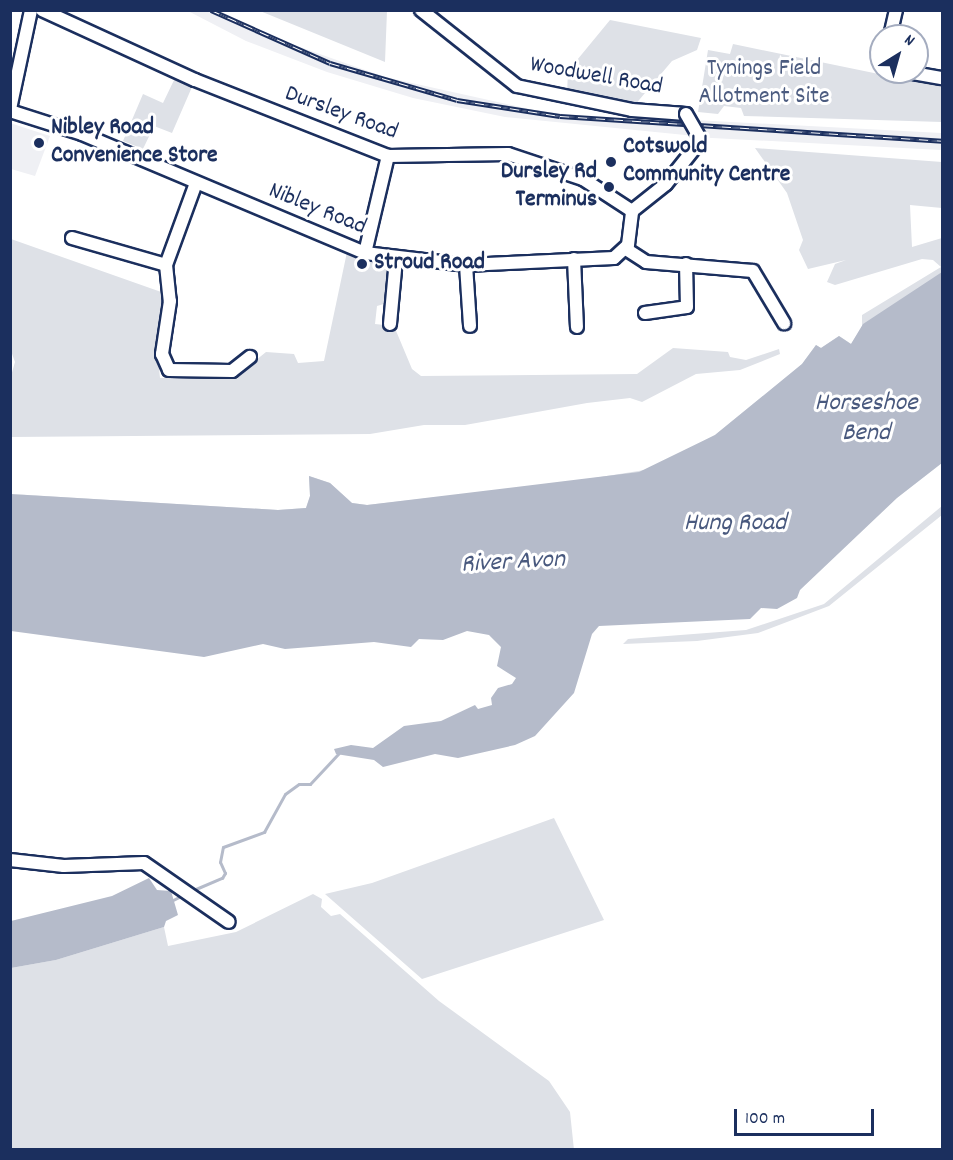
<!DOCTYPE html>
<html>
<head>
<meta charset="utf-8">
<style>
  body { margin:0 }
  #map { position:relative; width:953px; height:1160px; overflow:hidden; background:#fff; font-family:Dekko,sans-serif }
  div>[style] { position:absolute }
  .built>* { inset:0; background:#eff0f4; transform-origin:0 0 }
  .green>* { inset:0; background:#dee1e7 }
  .water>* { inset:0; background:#b5bbca }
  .stream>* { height:3px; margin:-1.5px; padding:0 1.5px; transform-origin:1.5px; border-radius:1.5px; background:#b5bbca }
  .roads { filter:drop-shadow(2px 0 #1b2f5e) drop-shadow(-2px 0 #1b2f5e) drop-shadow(0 2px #1b2f5e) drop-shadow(0 -2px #1b2f5e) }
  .minor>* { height:12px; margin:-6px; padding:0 6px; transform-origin:6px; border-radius:6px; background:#fff }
  .rail>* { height:5px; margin-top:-2.5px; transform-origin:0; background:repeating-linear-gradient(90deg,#fff 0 9px,#1b2f5e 0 18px); box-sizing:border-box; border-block:2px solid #1b2f5e }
  .bridges { filter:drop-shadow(2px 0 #1b2f5e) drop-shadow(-2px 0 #1b2f5e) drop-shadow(0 2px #1b2f5e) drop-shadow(0 -2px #1b2f5e) }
  .minor-bridge>* { height:12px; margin:-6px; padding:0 6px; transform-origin:6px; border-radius:6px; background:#fff }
  .dots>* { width:16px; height:16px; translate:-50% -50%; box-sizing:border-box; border:3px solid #fff; border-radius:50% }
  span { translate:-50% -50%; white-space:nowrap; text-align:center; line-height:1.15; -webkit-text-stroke:6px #fff; paint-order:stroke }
  .park-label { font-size:24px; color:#4c5c80 }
  .street-label { font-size:24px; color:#1b2f5e }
  .poi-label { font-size:24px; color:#1b2f5e; font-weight:700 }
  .left { translate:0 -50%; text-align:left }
  .right { translate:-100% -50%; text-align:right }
  .water-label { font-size:26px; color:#49597e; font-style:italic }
  .frame { position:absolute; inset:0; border:12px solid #1b2f5e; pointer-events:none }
  .north { position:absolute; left:869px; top:24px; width:60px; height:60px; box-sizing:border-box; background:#fff; border:2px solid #a4acbf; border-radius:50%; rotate:37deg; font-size:16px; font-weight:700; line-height:24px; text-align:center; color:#1b2f5e }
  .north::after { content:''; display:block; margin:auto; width:21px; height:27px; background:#1b2f5e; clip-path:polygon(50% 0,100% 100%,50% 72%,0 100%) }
  .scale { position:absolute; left:734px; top:1109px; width:140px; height:27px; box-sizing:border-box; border:3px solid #1b2f5e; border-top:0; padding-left:8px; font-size:18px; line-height:21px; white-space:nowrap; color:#1b2f5e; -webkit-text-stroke:4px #fff; paint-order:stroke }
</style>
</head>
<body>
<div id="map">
  <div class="built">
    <div style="clip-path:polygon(188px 11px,220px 11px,280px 40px,385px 77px,534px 110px,594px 118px,686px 122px,695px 136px,505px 117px,413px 98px,327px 72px,246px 41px)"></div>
    <div style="left:694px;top:120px;width:248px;height:17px;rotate:3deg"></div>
    <div style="clip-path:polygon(10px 123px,50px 136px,35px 176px,11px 169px)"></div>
  </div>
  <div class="green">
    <div style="clip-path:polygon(259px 11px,387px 11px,385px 62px,260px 11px)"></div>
    <div style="clip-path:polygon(610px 20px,701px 38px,697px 50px,672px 61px,634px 106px,567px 94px,568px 71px)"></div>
    <div style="clip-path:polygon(733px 44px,942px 87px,942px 122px,744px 116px,741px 108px,724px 106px,718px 114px,698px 112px,708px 50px,730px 54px)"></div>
    <div style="clip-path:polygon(175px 78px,192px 87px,172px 133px,154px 126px,143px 149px,123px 141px,143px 94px,163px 103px)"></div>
    <div style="clip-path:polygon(755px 148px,942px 162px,942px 208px,910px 205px,912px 247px,942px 238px,942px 313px,661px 545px,10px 494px,278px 510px,306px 508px,310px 496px,309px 476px,330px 483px,352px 503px,367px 505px,556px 484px,651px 469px,715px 435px,802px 364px,816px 345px,821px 348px,839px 336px,851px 344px,862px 327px,862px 315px,941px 267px,933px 260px,922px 259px,835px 285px,827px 282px,835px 264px,846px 260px,808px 269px,799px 250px,803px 240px,787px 193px)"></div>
    <div style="clip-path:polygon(11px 239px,164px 293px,157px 349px,160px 378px,235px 377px,266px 352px,294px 354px,298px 363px,324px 361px,347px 252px,381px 262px,391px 272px,387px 303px,377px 306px,375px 324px,394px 326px,412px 369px,421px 376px,637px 374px,673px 348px,728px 352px,730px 357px,746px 360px,779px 349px,780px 354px,740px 370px,696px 374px,642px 402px,630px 398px,587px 403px,465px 425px,424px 425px,370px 434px,11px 437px,11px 376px,15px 362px,11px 351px)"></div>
    <div style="clip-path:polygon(942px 506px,942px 515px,829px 606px,758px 633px,697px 641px,623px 644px,628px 639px,746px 630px,824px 604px)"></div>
    <div style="clip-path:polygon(554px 818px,604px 920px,422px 979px,325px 894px,372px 883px)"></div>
    <div style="clip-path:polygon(313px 894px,322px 899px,321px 907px,331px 916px,340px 914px,439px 1001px,549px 1081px,570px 1112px,574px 1150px,11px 1150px,11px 968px,56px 960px,164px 927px,168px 946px,236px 932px)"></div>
  </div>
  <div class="water">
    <div style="clip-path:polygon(942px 272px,942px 463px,897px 498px,800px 590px,797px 598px,777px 609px,761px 608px,750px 619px,599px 626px,592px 634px,574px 693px,535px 736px,515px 745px,458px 758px,435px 754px,383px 767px,374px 760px,336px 754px,334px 749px,351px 745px,373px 748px,404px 726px,441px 721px,475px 705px,478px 709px,492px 705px,491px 698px,498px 688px,512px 684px,516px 678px,497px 666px,501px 647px,489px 635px,467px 631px,443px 640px,419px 639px,411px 647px,374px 642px,285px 649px,263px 644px,204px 657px,11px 631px,11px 494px,278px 510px,306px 508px,310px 496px,309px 476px,330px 483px,352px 503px,367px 505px,639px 472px,715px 435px,802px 364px,816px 345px,821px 348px,839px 336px,851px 344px,863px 324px)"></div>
    <div style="clip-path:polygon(149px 878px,157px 890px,171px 891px,178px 915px,166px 921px,164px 927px,56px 960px,11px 968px,11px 921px,112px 896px)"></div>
  </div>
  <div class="stream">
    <div style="left:191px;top:891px;width:34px;rotate:-23deg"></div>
    <div style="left:222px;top:878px;width:6px;rotate:-59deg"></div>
    <div style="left:225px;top:873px;width:12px;rotate:-114deg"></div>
    <div style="left:220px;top:862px;width:15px;rotate:-79deg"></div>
    <div style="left:223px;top:847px;width:44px;rotate:-20.1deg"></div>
    <div style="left:264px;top:832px;width:43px;rotate:-61.1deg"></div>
    <div style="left:285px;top:794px;width:17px;rotate:-36deg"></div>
    <div style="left:299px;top:784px;width:11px"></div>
    <div style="left:310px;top:784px;width:42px;rotate:-46.9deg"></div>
    <div style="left:173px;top:900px;width:13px;rotate:-27deg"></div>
  </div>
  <div class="roads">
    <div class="minor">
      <div style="left:42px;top:10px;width:168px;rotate:24.6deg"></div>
      <div style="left:195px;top:80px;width:207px;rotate:21.5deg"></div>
      <div style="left:388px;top:156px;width:120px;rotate:-1deg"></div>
      <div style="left:508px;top:154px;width:79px;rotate:18.4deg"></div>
      <div style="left:583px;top:179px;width:59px;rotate:33.1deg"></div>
      <div style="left:421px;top:10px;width:122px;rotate:38.4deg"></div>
      <div style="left:517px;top:86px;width:117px;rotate:11.8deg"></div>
      <div style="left:632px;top:110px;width:54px;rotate:4.2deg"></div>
      <div style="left:890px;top:36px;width:27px;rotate:-77deg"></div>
      <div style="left:907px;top:72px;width:36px;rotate:10deg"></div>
      <div style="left:10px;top:109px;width:101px;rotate:-78deg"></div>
      <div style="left:10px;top:111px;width:76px;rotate:17.7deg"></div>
      <div style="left:82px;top:134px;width:307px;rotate:22.8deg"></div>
      <div style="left:365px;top:253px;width:102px;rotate:6.8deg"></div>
      <div style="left:466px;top:265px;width:148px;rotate:-2.7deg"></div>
      <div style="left:614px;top:258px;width:19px;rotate:-43deg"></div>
      <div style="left:628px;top:245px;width:34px;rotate:-83deg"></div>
      <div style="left:632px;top:211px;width:43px;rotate:-38.5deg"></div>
      <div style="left:666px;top:184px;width:56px;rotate:-51.5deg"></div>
      <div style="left:72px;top:238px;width:98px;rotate:16deg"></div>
      <div style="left:166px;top:265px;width:87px;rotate:-69.9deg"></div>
      <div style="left:626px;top:249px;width:24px;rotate:33deg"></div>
      <div style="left:646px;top:262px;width:107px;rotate:4.8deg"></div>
      <div style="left:753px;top:271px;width:61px;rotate:59.2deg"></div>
      <div style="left:365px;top:253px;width:100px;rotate:-76.7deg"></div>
      <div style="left:574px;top:259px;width:68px;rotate:87.5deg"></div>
      <div style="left:166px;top:265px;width:36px;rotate:84deg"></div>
      <div style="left:170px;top:301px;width:54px;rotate:98.6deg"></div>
      <div style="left:162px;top:354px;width:17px;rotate:66deg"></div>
      <div style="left:169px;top:370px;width:63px;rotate:0.9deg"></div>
      <div style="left:232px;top:371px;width:23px;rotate:-38deg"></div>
      <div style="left:466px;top:265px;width:61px;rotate:86.2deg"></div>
      <div style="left:645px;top:313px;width:42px;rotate:-8.1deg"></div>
      <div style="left:687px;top:307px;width:43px;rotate:-91.3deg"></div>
      <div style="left:390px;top:324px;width:65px;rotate:-84.7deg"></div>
      <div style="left:10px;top:860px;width:54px;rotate:6.3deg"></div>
      <div style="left:64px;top:866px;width:80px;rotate:-2.1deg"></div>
      <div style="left:144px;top:863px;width:103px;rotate:34.8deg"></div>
    </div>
  </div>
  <div class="rail">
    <div style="left:211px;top:10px;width:130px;rotate:24deg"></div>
    <div style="left:330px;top:63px;width:132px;rotate:16.2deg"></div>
    <div style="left:457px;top:100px;width:104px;rotate:8.8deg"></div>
    <div style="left:560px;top:116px;width:383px;rotate:3.7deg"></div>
  </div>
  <div class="bridges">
    <div class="minor-bridge">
      <div style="left:686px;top:114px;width:30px;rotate:60deg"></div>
    </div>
  </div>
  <div class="dots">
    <div style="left:39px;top:143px;background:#1b2f5e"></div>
    <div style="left:611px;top:162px;background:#1b2f5e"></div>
    <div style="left:609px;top:187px;background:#1b2f5e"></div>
    <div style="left:362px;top:264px;background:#1b2f5e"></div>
  </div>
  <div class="park-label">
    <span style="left:764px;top:84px">Tynings Field<br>Allotment Site</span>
  </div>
  <div class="street-label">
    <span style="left:596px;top:77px;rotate:10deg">Woodwell Road</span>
    <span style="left:341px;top:114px;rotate:20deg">Dursley Road</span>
    <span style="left:317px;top:210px;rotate:22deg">Nibley Road</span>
  </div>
  <div class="poi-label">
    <span class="left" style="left:51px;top:143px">Nibley Road<br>Convenience Store</span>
    <span class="left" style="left:623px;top:162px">Cotswold<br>Community Centre</span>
    <span class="right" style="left:597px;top:187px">Dursley Rd<br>Terminus</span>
    <span class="left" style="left:374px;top:264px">Stroud Road</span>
  </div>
  <div class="water-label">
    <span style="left:866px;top:419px">Horseshoe<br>Bend</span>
    <span style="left:735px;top:524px">Hung Road</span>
    <span style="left:513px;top:563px;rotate:-3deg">River Avon</span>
  </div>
  <div class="frame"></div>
  <div class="north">N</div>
  <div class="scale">100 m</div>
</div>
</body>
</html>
